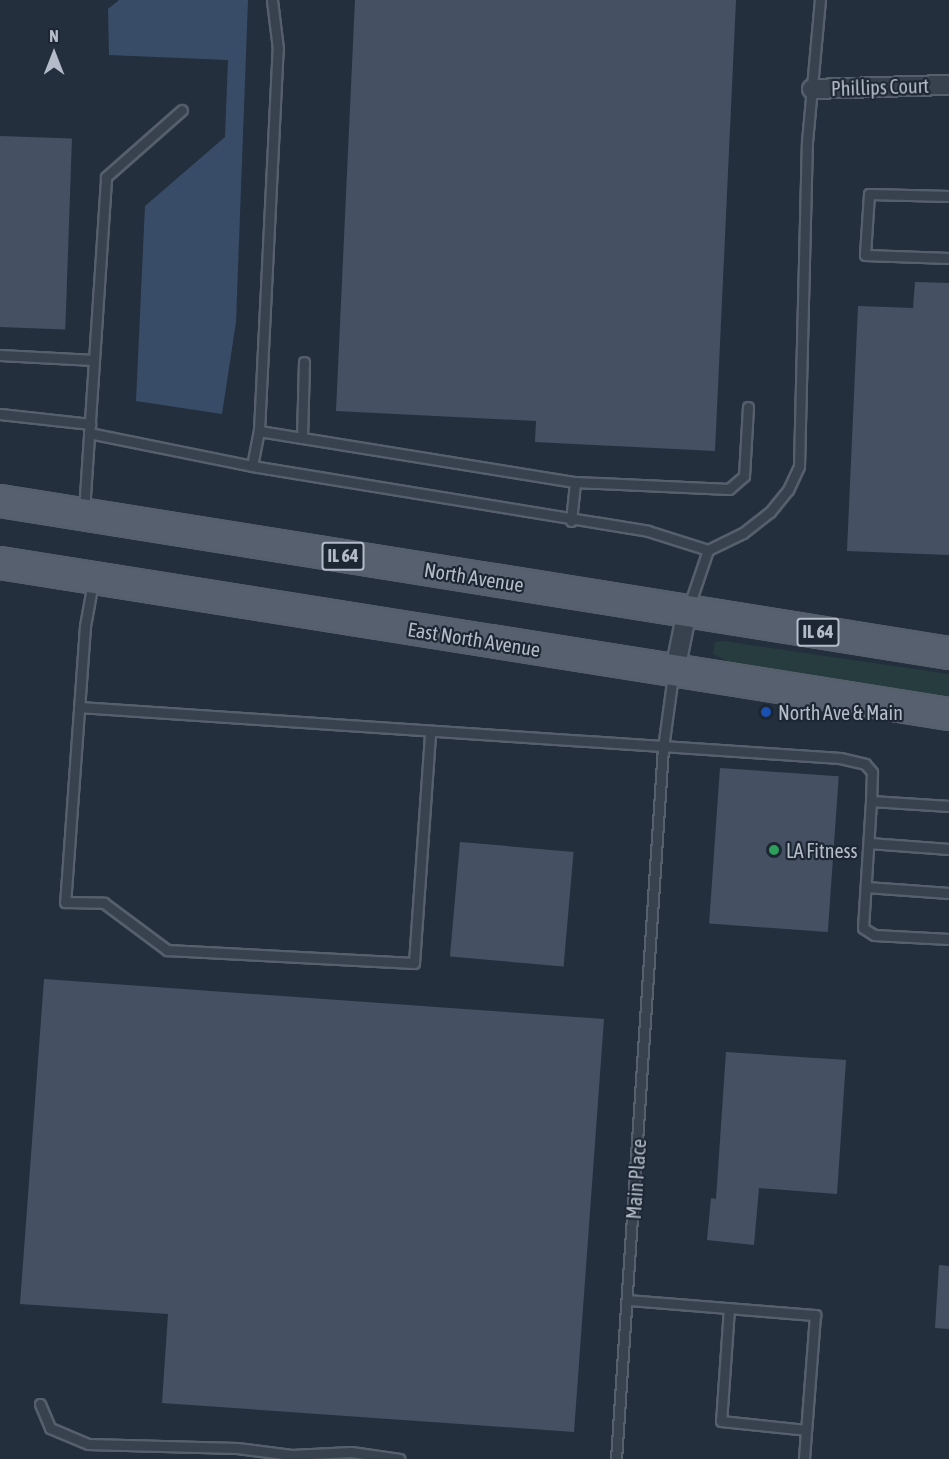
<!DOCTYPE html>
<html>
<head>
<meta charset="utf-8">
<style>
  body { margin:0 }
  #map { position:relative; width:949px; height:1459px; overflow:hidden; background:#242f3e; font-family:"Asap Condensed",sans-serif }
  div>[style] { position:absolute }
  .green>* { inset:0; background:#263c3f }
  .water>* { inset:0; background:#394c67 }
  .building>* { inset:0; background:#455162; transform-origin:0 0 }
  .roads { filter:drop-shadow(2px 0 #565f6c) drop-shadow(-2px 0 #565f6c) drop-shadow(0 2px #565f6c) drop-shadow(0 -2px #565f6c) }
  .service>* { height:9px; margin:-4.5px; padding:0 4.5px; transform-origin:4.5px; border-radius:4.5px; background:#38414e }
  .minor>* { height:18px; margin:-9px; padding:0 9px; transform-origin:9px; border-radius:9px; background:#38414e }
  .primary>* { height:30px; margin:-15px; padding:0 15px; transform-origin:15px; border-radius:15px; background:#56606e }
  .dots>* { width:16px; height:16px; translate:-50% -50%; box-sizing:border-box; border:3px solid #1d2633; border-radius:50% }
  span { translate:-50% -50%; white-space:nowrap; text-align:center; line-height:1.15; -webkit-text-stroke:4.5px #1d2633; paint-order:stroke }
  .shield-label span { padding:2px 4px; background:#1d2633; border:2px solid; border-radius:4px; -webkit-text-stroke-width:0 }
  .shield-label { font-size:18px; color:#b4bcc9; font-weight:700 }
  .street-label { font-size:20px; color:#b4bcc9 }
  .poi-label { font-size:20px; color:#b4bcc9 }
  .left { translate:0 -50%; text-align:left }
  .north { position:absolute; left:24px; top:24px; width:60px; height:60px; -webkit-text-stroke:4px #1d2633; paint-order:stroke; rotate:0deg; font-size:16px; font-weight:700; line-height:24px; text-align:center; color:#b4bcc9 }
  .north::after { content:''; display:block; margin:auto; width:21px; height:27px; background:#b4bcc9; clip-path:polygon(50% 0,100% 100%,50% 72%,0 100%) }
</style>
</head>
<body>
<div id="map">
  <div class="green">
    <div style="clip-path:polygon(723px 641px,949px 674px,949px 699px,729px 662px,713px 654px,715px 642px)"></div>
  </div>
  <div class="water">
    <div style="clip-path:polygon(119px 0,248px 0,236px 322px,222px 414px,136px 401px,145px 206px,225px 137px,228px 60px,109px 55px,108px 9px)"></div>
  </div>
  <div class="building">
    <div style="clip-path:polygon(355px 0,736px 0,715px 451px,535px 442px,536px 421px,336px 411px)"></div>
    <div style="left:0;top:136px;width:72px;height:191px;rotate:2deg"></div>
    <div style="clip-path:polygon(915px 282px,949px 283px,949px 555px,847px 551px,858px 306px,913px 308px)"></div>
    <div style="left:720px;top:768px;width:119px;height:156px;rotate:4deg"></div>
    <div style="left:460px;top:842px;width:114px;height:115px;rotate:5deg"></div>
    <div style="clip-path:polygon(44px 979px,604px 1019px,574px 1432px,162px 1403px,168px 1314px,20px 1304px)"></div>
    <div style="clip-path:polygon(726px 1052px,846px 1060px,837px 1194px,759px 1188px,754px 1245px,707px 1240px,711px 1198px,716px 1199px)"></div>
    <div style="clip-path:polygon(939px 1265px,949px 1266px,949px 1329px,935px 1328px)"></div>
  </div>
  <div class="roads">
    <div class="service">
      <div style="left:949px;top:196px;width:80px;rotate:-178.6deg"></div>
      <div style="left:869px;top:194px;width:61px;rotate:93.8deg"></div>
      <div style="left:865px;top:255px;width:84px;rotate:2deg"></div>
      <div style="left:0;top:355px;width:94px;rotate:3deg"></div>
      <div style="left:0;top:414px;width:91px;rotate:6.3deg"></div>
      <div style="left:259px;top:431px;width:320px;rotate:9.2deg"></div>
      <div style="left:575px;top:482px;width:154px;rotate:2.6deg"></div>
      <div style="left:729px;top:489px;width:20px;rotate:-41deg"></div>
      <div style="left:744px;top:476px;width:69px;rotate:-86.7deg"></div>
      <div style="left:89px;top:433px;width:166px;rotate:11.4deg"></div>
      <div style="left:252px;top:466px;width:36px;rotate:-79deg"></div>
      <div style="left:259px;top:431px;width:382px;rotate:-87.2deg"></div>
      <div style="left:278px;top:49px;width:49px;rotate:-97deg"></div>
      <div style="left:302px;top:438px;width:76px;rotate:-88.5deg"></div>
      <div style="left:252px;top:466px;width:401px;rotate:9.3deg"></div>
      <div style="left:648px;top:531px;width:63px;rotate:17.6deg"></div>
      <div style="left:84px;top:511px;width:335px;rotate:-86.2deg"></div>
      <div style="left:106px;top:177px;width:101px;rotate:-41.4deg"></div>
      <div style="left:571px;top:521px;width:39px;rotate:-84deg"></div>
      <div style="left:93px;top:582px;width:45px;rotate:100.3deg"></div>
      <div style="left:85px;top:626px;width:277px;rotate:94.1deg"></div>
      <div style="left:65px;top:902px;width:39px;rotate:1deg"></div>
      <div style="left:104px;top:903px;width:79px;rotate:36.7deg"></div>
      <div style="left:167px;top:950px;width:247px;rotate:3deg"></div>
      <div style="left:414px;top:963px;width:232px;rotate:-86deg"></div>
      <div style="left:689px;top:606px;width:59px;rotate:-71.3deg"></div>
      <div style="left:708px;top:550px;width:39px;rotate:-26deg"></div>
      <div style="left:743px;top:533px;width:34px;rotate:-38deg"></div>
      <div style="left:770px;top:512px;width:28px;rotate:-51deg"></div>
      <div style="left:788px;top:490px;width:26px;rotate:-65deg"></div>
      <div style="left:799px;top:466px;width:324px;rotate:-88.6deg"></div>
      <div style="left:807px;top:142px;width:143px;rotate:-84.8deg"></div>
      <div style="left:79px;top:707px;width:763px;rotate:3.83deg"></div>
      <div style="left:840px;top:758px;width:26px;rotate:13deg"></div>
      <div style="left:865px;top:764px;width:11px;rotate:49deg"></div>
      <div style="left:872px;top:772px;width:29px;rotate:92deg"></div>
      <div style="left:871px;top:801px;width:78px;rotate:3.7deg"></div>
      <div style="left:871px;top:801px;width:127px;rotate:93.6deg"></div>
      <div style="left:863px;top:928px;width:13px;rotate:32deg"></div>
      <div style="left:874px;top:935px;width:75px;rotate:3.1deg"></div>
      <div style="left:869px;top:843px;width:80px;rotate:4.3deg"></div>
      <div style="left:866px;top:887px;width:83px;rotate:4.1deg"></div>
      <div style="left:628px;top:1300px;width:188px;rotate:4.6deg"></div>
      <div style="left:815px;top:1315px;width:144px;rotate:94.4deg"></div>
      <div style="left:729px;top:1308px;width:113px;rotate:94deg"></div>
      <div style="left:721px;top:1421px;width:85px;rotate:6deg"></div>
      <div style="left:40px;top:1404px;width:26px;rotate:67deg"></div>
      <div style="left:50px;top:1428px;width:41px;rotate:22.8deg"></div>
      <div style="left:88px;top:1444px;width:149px;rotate:1.5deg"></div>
      <div style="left:237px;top:1448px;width:55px;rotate:7.3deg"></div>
      <div style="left:292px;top:1455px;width:59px;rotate:-2.9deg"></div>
      <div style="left:351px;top:1452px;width:49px;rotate:8.1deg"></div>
      <div style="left:616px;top:1459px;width:713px;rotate:-86.22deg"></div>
      <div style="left:663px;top:748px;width:74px;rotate:-82.2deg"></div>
    </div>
    <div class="minor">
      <div style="left:812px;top:89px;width:137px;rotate:-1.7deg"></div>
      <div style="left:675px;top:670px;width:60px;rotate:-78.5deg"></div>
    </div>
    <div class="primary">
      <div style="left:0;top:501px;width:961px;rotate:9.1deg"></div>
      <div style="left:0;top:563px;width:961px;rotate:9.04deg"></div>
    </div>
  </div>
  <div class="dots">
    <div style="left:766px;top:712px;background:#1a4fb4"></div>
    <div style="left:774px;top:850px;background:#2e9e5b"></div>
  </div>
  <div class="shield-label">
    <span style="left:343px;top:556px">IL 64</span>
    <span style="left:818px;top:632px">IL 64</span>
  </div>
  <div class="street-label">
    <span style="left:880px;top:87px;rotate:-2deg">Phillips Court</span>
    <span style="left:474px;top:577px;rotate:9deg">North Avenue</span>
    <span style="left:474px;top:639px;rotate:9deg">East North Avenue</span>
    <span style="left:636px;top:1179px;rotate:-86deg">Main Place</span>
  </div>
  <div class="poi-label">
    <span class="left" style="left:778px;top:712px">North Ave &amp; Main</span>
    <span class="left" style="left:786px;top:850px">LA Fitness</span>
  </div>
  <div class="north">N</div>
</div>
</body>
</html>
